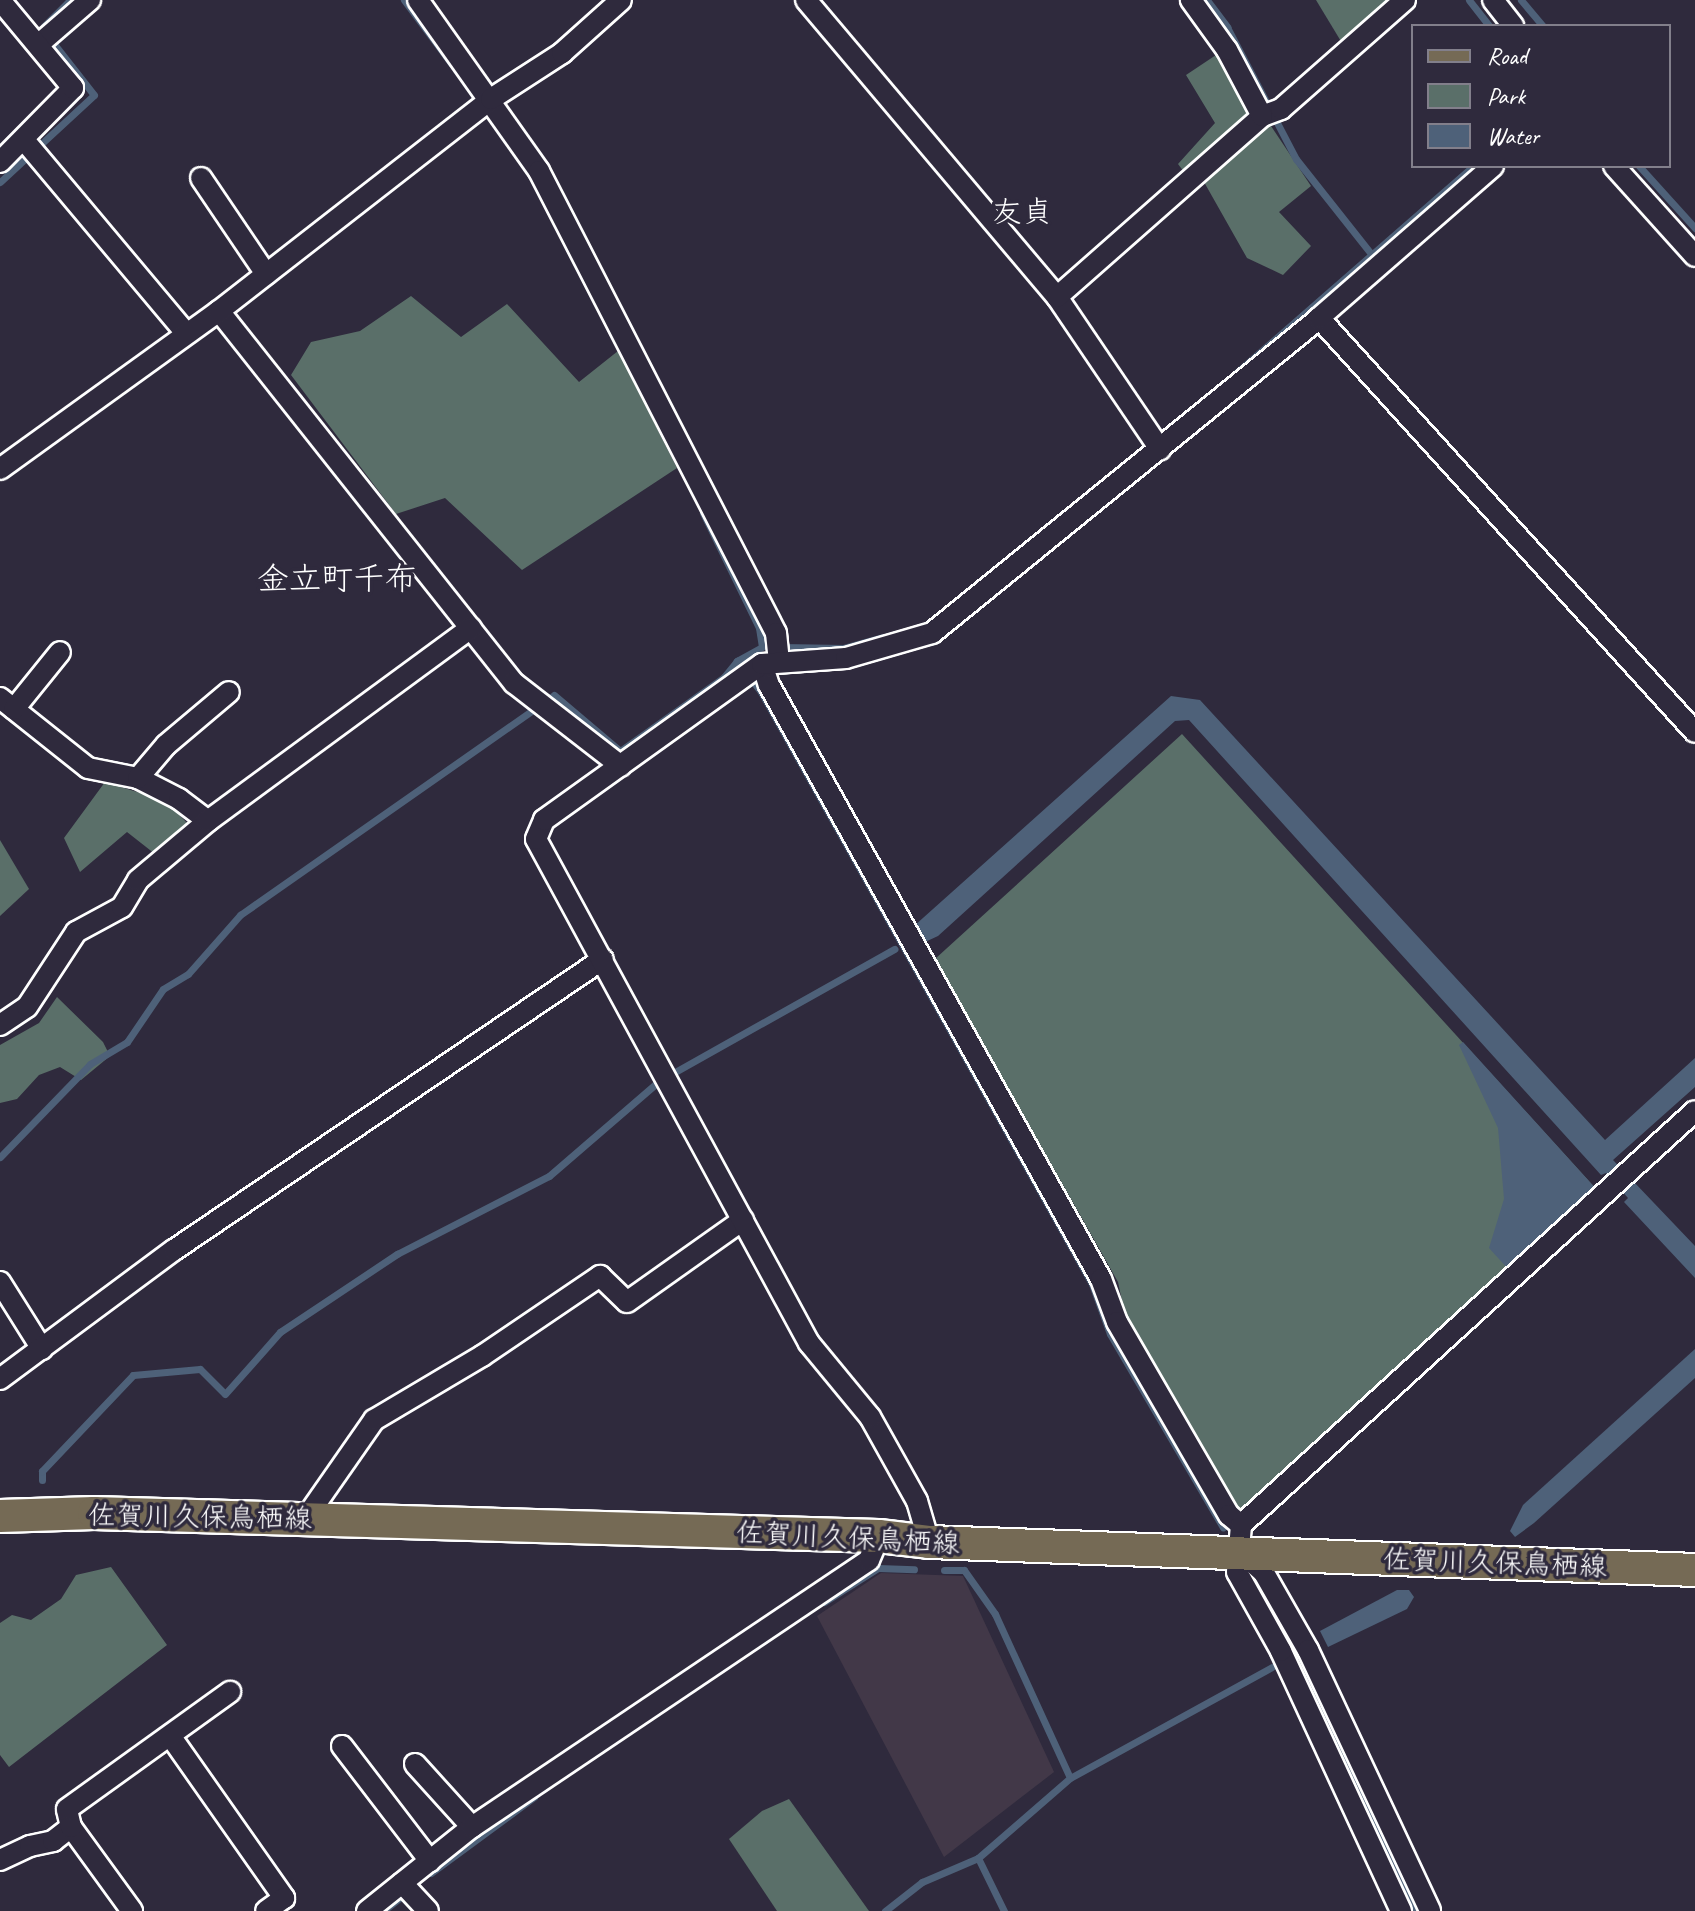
<!DOCTYPE html>
<html>
<head>
<meta charset="utf-8">
<style>
  body { margin:0 }
  #map { position:relative; width:1695px; height:1911px; overflow:hidden; background:#2f2a3d; font-family:Caveat,"Klee One",sans-serif }
  div>[style] { position:absolute }
  .built>* { inset:0; background:#423848 }
  .green>* { inset:0; background:#5a6f69 }
  .water>* { inset:0; background:#4e6179 }
  .stream>* { height:7px; margin:-3.5px; padding:0 3.5px; transform-origin:3.5px; border-radius:3.5px; background:#4e6179 }
  .roads { filter:drop-shadow(2px 0 #fff) drop-shadow(-2px 0 #fff) drop-shadow(0 2px #fff) drop-shadow(0 -2px #fff) }
  .street>* { height:20px; margin:-10px; padding:0 10px; transform-origin:10px; border-radius:10px; background:#2f2a3d }
  .primary>* { height:32px; margin:-16px; padding:0 16px; transform-origin:16px; border-radius:16px; background:#756a55 }
  span { translate:-50% -50%; white-space:nowrap; text-align:center; line-height:1.15; -webkit-text-stroke:7px #2f2a3d; paint-order:stroke }
  .street-label { font-size:28px; color:#fff }
  .neighbourhood-label { font-size:30px; color:#fff }
  .quarter-label { font-size:32px; color:#fff }
  .legend { position:absolute; left:1411px; top:24px; width:260px; height:144px; box-sizing:border-box; background:#2f2a3d; border:2px solid #827f8b; margin:0; padding:10px 14px; list-style:none; font-size:24px; color:#fff }
  .legend li { display:flex; align-items:center; gap:16px; height:40px }
  .legend b { width:40px; border:2px solid #827f8b }
</style>
</head>
<body>
<div id="map">
  <div class="built">
    <div style="clip-path:polygon(881px 1573px,963px 1576px,1054px 1772px,944px 1857px,817px 1616px)"></div>
  </div>
  <div class="green">
    <div style="clip-path:polygon(1316px 0,1393px 0,1342px 43px)"></div>
    <div style="clip-path:polygon(1219px 53px,1252px 116px,1184px 172px,1178px 164px,1215px 123px,1186px 75px)"></div>
    <div style="clip-path:polygon(1269px 123px,1311px 186px,1279px 212px,1311px 246px,1283px 275px,1247px 258px,1204px 182px)"></div>
    <div style="clip-path:polygon(411px 296px,461px 337px,507px 304px,579px 382px,618px 351px,677px 468px,522px 570px,445px 498px,396px 514px,291px 375px,311px 342px,360px 331px)"></div>
    <div style="clip-path:polygon(1182px 734px,1598px 1191px,1250px 1510px,1233px 1507px,1126px 1320px,1118px 1282px,935px 959px)"></div>
    <div style="clip-path:polygon(105px 782px,166px 801px,188px 824px,155px 854px,127px 832px,80px 872px,64px 838px)"></div>
    <div style="clip-path:polygon(0 840px,29px 889px,0 916px)"></div>
    <div style="clip-path:polygon(57px 997px,103px 1042px,110px 1056px,81px 1080px,60px 1067px,39px 1075px,17px 1099px,0 1103px,0 1045px,39px 1023px)"></div>
    <div style="clip-path:polygon(111px 1567px,167px 1645px,9px 1767px,0 1755px,0 1623px,12px 1615px,31px 1620px,61px 1599px,76px 1575px)"></div>
    <div style="clip-path:polygon(789px 1799px,869px 1911px,777px 1911px,729px 1839px,762px 1811px)"></div>
  </div>
  <div class="water">
    <div style="clip-path:polygon(1171px 696px,1200px 700px,1605px 1140px,1695px 1058px,1695px 1087px,1613px 1160px,1695px 1246px,1695px 1278px,1624px 1202px,1628px 1198px,1606px 1173px,1601px 1175px,1189px 720px,1175px 721px,938px 936px,923px 943px,914px 926px)"></div>
    <div style="clip-path:polygon(1463px 1042px,1598px 1191px,1510px 1271px,1489px 1248px,1504px 1199px,1498px 1128px,1459px 1045px)"></div>
    <div style="clip-path:polygon(1695px 1349px,1695px 1378px,1534px 1523px,1515px 1537px,1510px 1531px,1523px 1505px)"></div>
    <div style="clip-path:polygon(1397px 1590px,1409px 1590px,1414px 1597px,1407px 1609px,1328px 1647px,1320px 1631px)"></div>
  </div>
  <div class="stream">
    <div style="left:404px;top:0;width:79px;rotate:53.3deg"></div>
    <div style="left:1207px;top:0;width:34px;rotate:53deg"></div>
    <div style="left:1227px;top:27px;width:149px;rotate:62.4deg"></div>
    <div style="left:1296px;top:159px;width:122px;rotate:51.6deg"></div>
    <div style="left:1469px;top:0;width:33px;rotate:52deg"></div>
    <div style="left:1521px;top:0;width:34px;rotate:50deg"></div>
    <div style="left:44px;top:26px;width:37px;rotate:-45deg"></div>
    <div style="left:41px;top:144px;width:72px;rotate:-42.8deg"></div>
    <div style="left:94px;top:95px;width:63px;rotate:-128deg"></div>
    <div style="left:1639px;top:166px;width:84px;rotate:47.9deg"></div>
    <div style="left:0;top:182px;width:35px;rotate:-43deg"></div>
    <div style="left:1236px;top:373px;width:315px;rotate:-41.1deg"></div>
    <div style="left:703px;top:513px;width:128px;rotate:64deg"></div>
    <div style="left:759px;top:628px;width:19px;rotate:81deg"></div>
    <div style="left:762px;top:647px;width:29px;rotate:151deg"></div>
    <div style="left:737px;top:661px;width:39px;rotate:52deg"></div>
    <div style="left:761px;top:692px;width:678px;rotate:60.79deg"></div>
    <div style="left:1092px;top:1284px;width:53px;rotate:70.2deg"></div>
    <div style="left:1110px;top:1334px;width:224px;rotate:59.7deg"></div>
    <div style="left:781px;top:647px;width:62px;rotate:0.9deg"></div>
    <div style="left:843px;top:648px;width:41px;rotate:-15.4deg"></div>
    <div style="left:0;top:1157px;width:129px;rotate:-45.9deg"></div>
    <div style="left:90px;top:1064px;width:43px;rotate:-30.7deg"></div>
    <div style="left:127px;top:1042px;width:64px;rotate:-55.8deg"></div>
    <div style="left:163px;top:989px;width:29px;rotate:-31deg"></div>
    <div style="left:188px;top:974px;width:79px;rotate:-48.6deg"></div>
    <div style="left:240px;top:915px;width:383px;rotate:-35deg"></div>
    <div style="left:554px;top:695px;width:87px;rotate:40.3deg"></div>
    <div style="left:620px;top:751px;width:128px;rotate:-35.4deg"></div>
    <div style="left:724px;top:677px;width:21px;rotate:-51deg"></div>
    <div style="left:42px;top:1480px;width:9px;rotate:-90deg"></div>
    <div style="left:42px;top:1471px;width:132px;rotate:-46.5deg"></div>
    <div style="left:133px;top:1375px;width:67px;rotate:-5.1deg"></div>
    <div style="left:200px;top:1369px;width:35px;rotate:45deg"></div>
    <div style="left:225px;top:1394px;width:83px;rotate:-48.4deg"></div>
    <div style="left:280px;top:1332px;width:141px;rotate:-33.7deg"></div>
    <div style="left:397px;top:1254px;width:171px;rotate:-27.2deg"></div>
    <div style="left:549px;top:1176px;width:145px;rotate:-40.8deg"></div>
    <div style="left:659px;top:1081px;width:270px;rotate:-29.3deg"></div>
    <div style="left:944px;top:1570px;width:20px"></div>
    <div style="left:964px;top:1570px;width:54px;rotate:54.8deg"></div>
    <div style="left:995px;top:1614px;width:180px;rotate:65.4deg"></div>
    <div style="left:1257px;top:1586px;width:76px;rotate:60.1deg"></div>
    <div style="left:1295px;top:1652px;width:286px;rotate:64.8deg"></div>
    <div style="left:824px;top:1602px;width:64px;rotate:-32.2deg"></div>
    <div style="left:878px;top:1568px;width:36px;rotate:2deg"></div>
    <div style="left:431px;top:1873px;width:128px;rotate:-36.4deg"></div>
    <div style="left:383px;top:1911px;width:23px;rotate:-38deg"></div>
    <div style="left:885px;top:1911px;width:47px;rotate:-38.1deg"></div>
    <div style="left:922px;top:1882px;width:61px;rotate:-23.2deg"></div>
    <div style="left:1004px;top:1911px;width:59px;rotate:-116.1deg"></div>
    <div style="left:978px;top:1858px;width:122px;rotate:-41deg"></div>
    <div style="left:1070px;top:1778px;width:230px;rotate:-28.8deg"></div>
  </div>
  <div class="roads">
    <div class="street">
      <div style="left:418px;top:0;width:209px;rotate:54.7deg"></div>
      <div style="left:539px;top:171px;width:519px;rotate:62.84deg"></div>
      <div style="left:776px;top:633px;width:28px;rotate:84deg"></div>
      <div style="left:806px;top:0;width:389px;rotate:49.8deg"></div>
      <div style="left:1057px;top:297px;width:184px;rotate:55.9deg"></div>
      <div style="left:1493px;top:0;width:33px;rotate:52deg"></div>
      <div style="left:38px;top:45px;width:69px;rotate:-40.9deg"></div>
      <div style="left:1262px;top:116px;width:20px;rotate:-20deg"></div>
      <div style="left:1281px;top:109px;width:165px;rotate:-41.3deg"></div>
      <div style="left:24px;top:140px;width:252px;rotate:50deg"></div>
      <div style="left:0;top:162px;width:104px;rotate:-45.4deg"></div>
      <div style="left:73px;top:88px;width:114px;rotate:-129.7deg"></div>
      <div style="left:1614px;top:166px;width:121px;rotate:48deg"></div>
      <div style="left:201px;top:178px;width:116px;rotate:55.9deg"></div>
      <div style="left:1057px;top:297px;width:273px;rotate:-41.4deg"></div>
      <div style="left:1262px;top:116px;width:75px;rotate:-117.9deg"></div>
      <div style="left:1227px;top:50px;width:62px;rotate:-125.8deg"></div>
      <div style="left:219px;top:311px;width:475px;rotate:51.6deg"></div>
      <div style="left:514px;top:683px;width:135px;rotate:37.8deg"></div>
      <div style="left:1319px;top:318px;width:559px;rotate:47.75deg"></div>
      <div style="left:0;top:469px;width:270px;rotate:-35.8deg"></div>
      <div style="left:219px;top:311px;width:345px;rotate:-37.9deg"></div>
      <div style="left:491px;top:99px;width:85px;rotate:-32.9deg"></div>
      <div style="left:562px;top:53px;width:79px;rotate:-41.9deg"></div>
      <div style="left:762px;top:664px;width:22px;rotate:72deg"></div>
      <div style="left:769px;top:685px;width:680px;rotate:60.8deg"></div>
      <div style="left:1101px;top:1279px;width:46px;rotate:69.6deg"></div>
      <div style="left:1117px;top:1322px;width:223px;rotate:59.9deg"></div>
      <div style="left:1229px;top:1515px;width:16px;rotate:40deg"></div>
      <div style="left:0;top:698px;width:112px;rotate:38.5deg"></div>
      <div style="left:88px;top:768px;width:51px;rotate:11.3deg"></div>
      <div style="left:138px;top:778px;width:46px;rotate:27.1deg"></div>
      <div style="left:179px;top:799px;width:36px;rotate:37deg"></div>
      <div style="left:14px;top:709px;width:73px;rotate:-51.1deg"></div>
      <div style="left:138px;top:778px;width:43px;rotate:-49.7deg"></div>
      <div style="left:166px;top:745px;width:82px;rotate:-40.1deg"></div>
      <div style="left:0;top:1025px;width:32px;rotate:-34deg"></div>
      <div style="left:27px;top:1007px;width:90px;rotate:-56.8deg"></div>
      <div style="left:76px;top:932px;width:52px;rotate:-28.5deg"></div>
      <div style="left:122px;top:907px;width:31px;rotate:-59deg"></div>
      <div style="left:138px;top:880px;width:92px;rotate:-40.1deg"></div>
      <div style="left:208px;top:821px;width:326px;rotate:-36.3deg"></div>
      <div style="left:0;top:1282px;width:79px;rotate:57.9deg"></div>
      <div style="left:0;top:1379px;width:217px;rotate:-36.6deg"></div>
      <div style="left:174px;top:1250px;width:518px;rotate:-34.15deg"></div>
      <div style="left:305px;top:1519px;width:121px;rotate:-55.1deg"></div>
      <div style="left:374px;top:1420px;width:126px;rotate:-30.7deg"></div>
      <div style="left:482px;top:1356px;width:143px;rotate:-34.1deg"></div>
      <div style="left:600px;top:1276px;width:37px;rotate:44deg"></div>
      <div style="left:627px;top:1302px;width:142px;rotate:-35.3deg"></div>
      <div style="left:929px;top:1542px;width:43px;rotate:-106.3deg"></div>
      <div style="left:917px;top:1501px;width:96px;rotate:-119.2deg"></div>
      <div style="left:870px;top:1417px;width:96px;rotate:-129.5deg"></div>
      <div style="left:809px;top:1343px;width:573px;rotate:-118.44deg"></div>
      <div style="left:536px;top:839px;width:21px;rotate:-67deg"></div>
      <div style="left:544px;top:820px;width:268px;rotate:-35.6deg"></div>
      <div style="left:762px;top:664px;width:84px;rotate:-4.1deg"></div>
      <div style="left:846px;top:658px;width:90px;rotate:-16.2deg"></div>
      <div style="left:932px;top:633px;width:499px;rotate:-39.1deg"></div>
      <div style="left:1319px;top:318px;width:231px;rotate:-41.1deg"></div>
      <div style="left:1241px;top:1552px;width:31px;rotate:42deg"></div>
      <div style="left:1264px;top:1573px;width:89px;rotate:60.3deg"></div>
      <div style="left:1308px;top:1650px;width:288px;rotate:64.9deg"></div>
      <div style="left:171px;top:1737px;width:197px;rotate:54.9deg"></div>
      <div style="left:284px;top:1898px;width:22px;rotate:144deg"></div>
      <div style="left:342px;top:1746px;width:145px;rotate:52.6deg"></div>
      <div style="left:415px;top:1764px;width:85px;rotate:47.9deg"></div>
      <div style="left:0;top:1860px;width:33px;rotate:-25deg"></div>
      <div style="left:30px;top:1846px;width:24px;rotate:-12deg"></div>
      <div style="left:53px;top:1841px;width:23px;rotate:-38deg"></div>
      <div style="left:402px;top:1883px;width:38px;rotate:47deg"></div>
      <div style="left:132px;top:1911px;width:104px;rotate:-126deg"></div>
      <div style="left:71px;top:1827px;width:18px;rotate:-103deg"></div>
      <div style="left:67px;top:1809px;width:201px;rotate:-35.7deg"></div>
      <div style="left:367px;top:1911px;width:134px;rotate:-38.7deg"></div>
      <div style="left:472px;top:1827px;width:478px;rotate:-33.9deg"></div>
      <div style="left:869px;top:1560px;width:26px;rotate:-67deg"></div>
      <div style="left:1401px;top:1911px;width:286px;rotate:-114.8deg"></div>
      <div style="left:1281px;top:1651px;width:90px;rotate:-119.1deg"></div>
      <div style="left:1237px;top:1572px;width:47px;rotate:-85.1deg"></div>
      <div style="left:1241px;top:1525px;width:614px;rotate:-42.36deg"></div>
    </div>
    <div class="primary">
      <div style="left:0;top:1516px;width:94px;rotate:-1.8deg"></div>
      <div style="left:94px;top:1513px;width:785px;rotate:1.68deg"></div>
      <div style="left:879px;top:1536px;width:50px;rotate:6.8deg"></div>
      <div style="left:929px;top:1542px;width:767px;rotate:2.09deg"></div>
    </div>
  </div>
  <div class="street-label">
    <span style="left:200px;top:1517px;rotate:1deg">佐賀川久保鳥栖線</span>
    <span style="left:848px;top:1538px;rotate:3deg">佐賀川久保鳥栖線</span>
    <span style="left:1495px;top:1563px;rotate:2deg">佐賀川久保鳥栖線</span>
  </div>
  <div class="neighbourhood-label">
    <span style="left:1022px;top:212px">友貞</span>
  </div>
  <div class="quarter-label">
    <span style="left:337px;top:579px">金立町千布</span>
  </div>
  <ul class="legend">
  <li><b style="height:10px;background:#756a55"></b>Road</li>
  <li><b style="height:22px;background:#5a6f69"></b>Park</li>
  <li><b style="height:22px;background:#4e6179"></b>Water</li>
  </ul>
</div>
</body>
</html>
